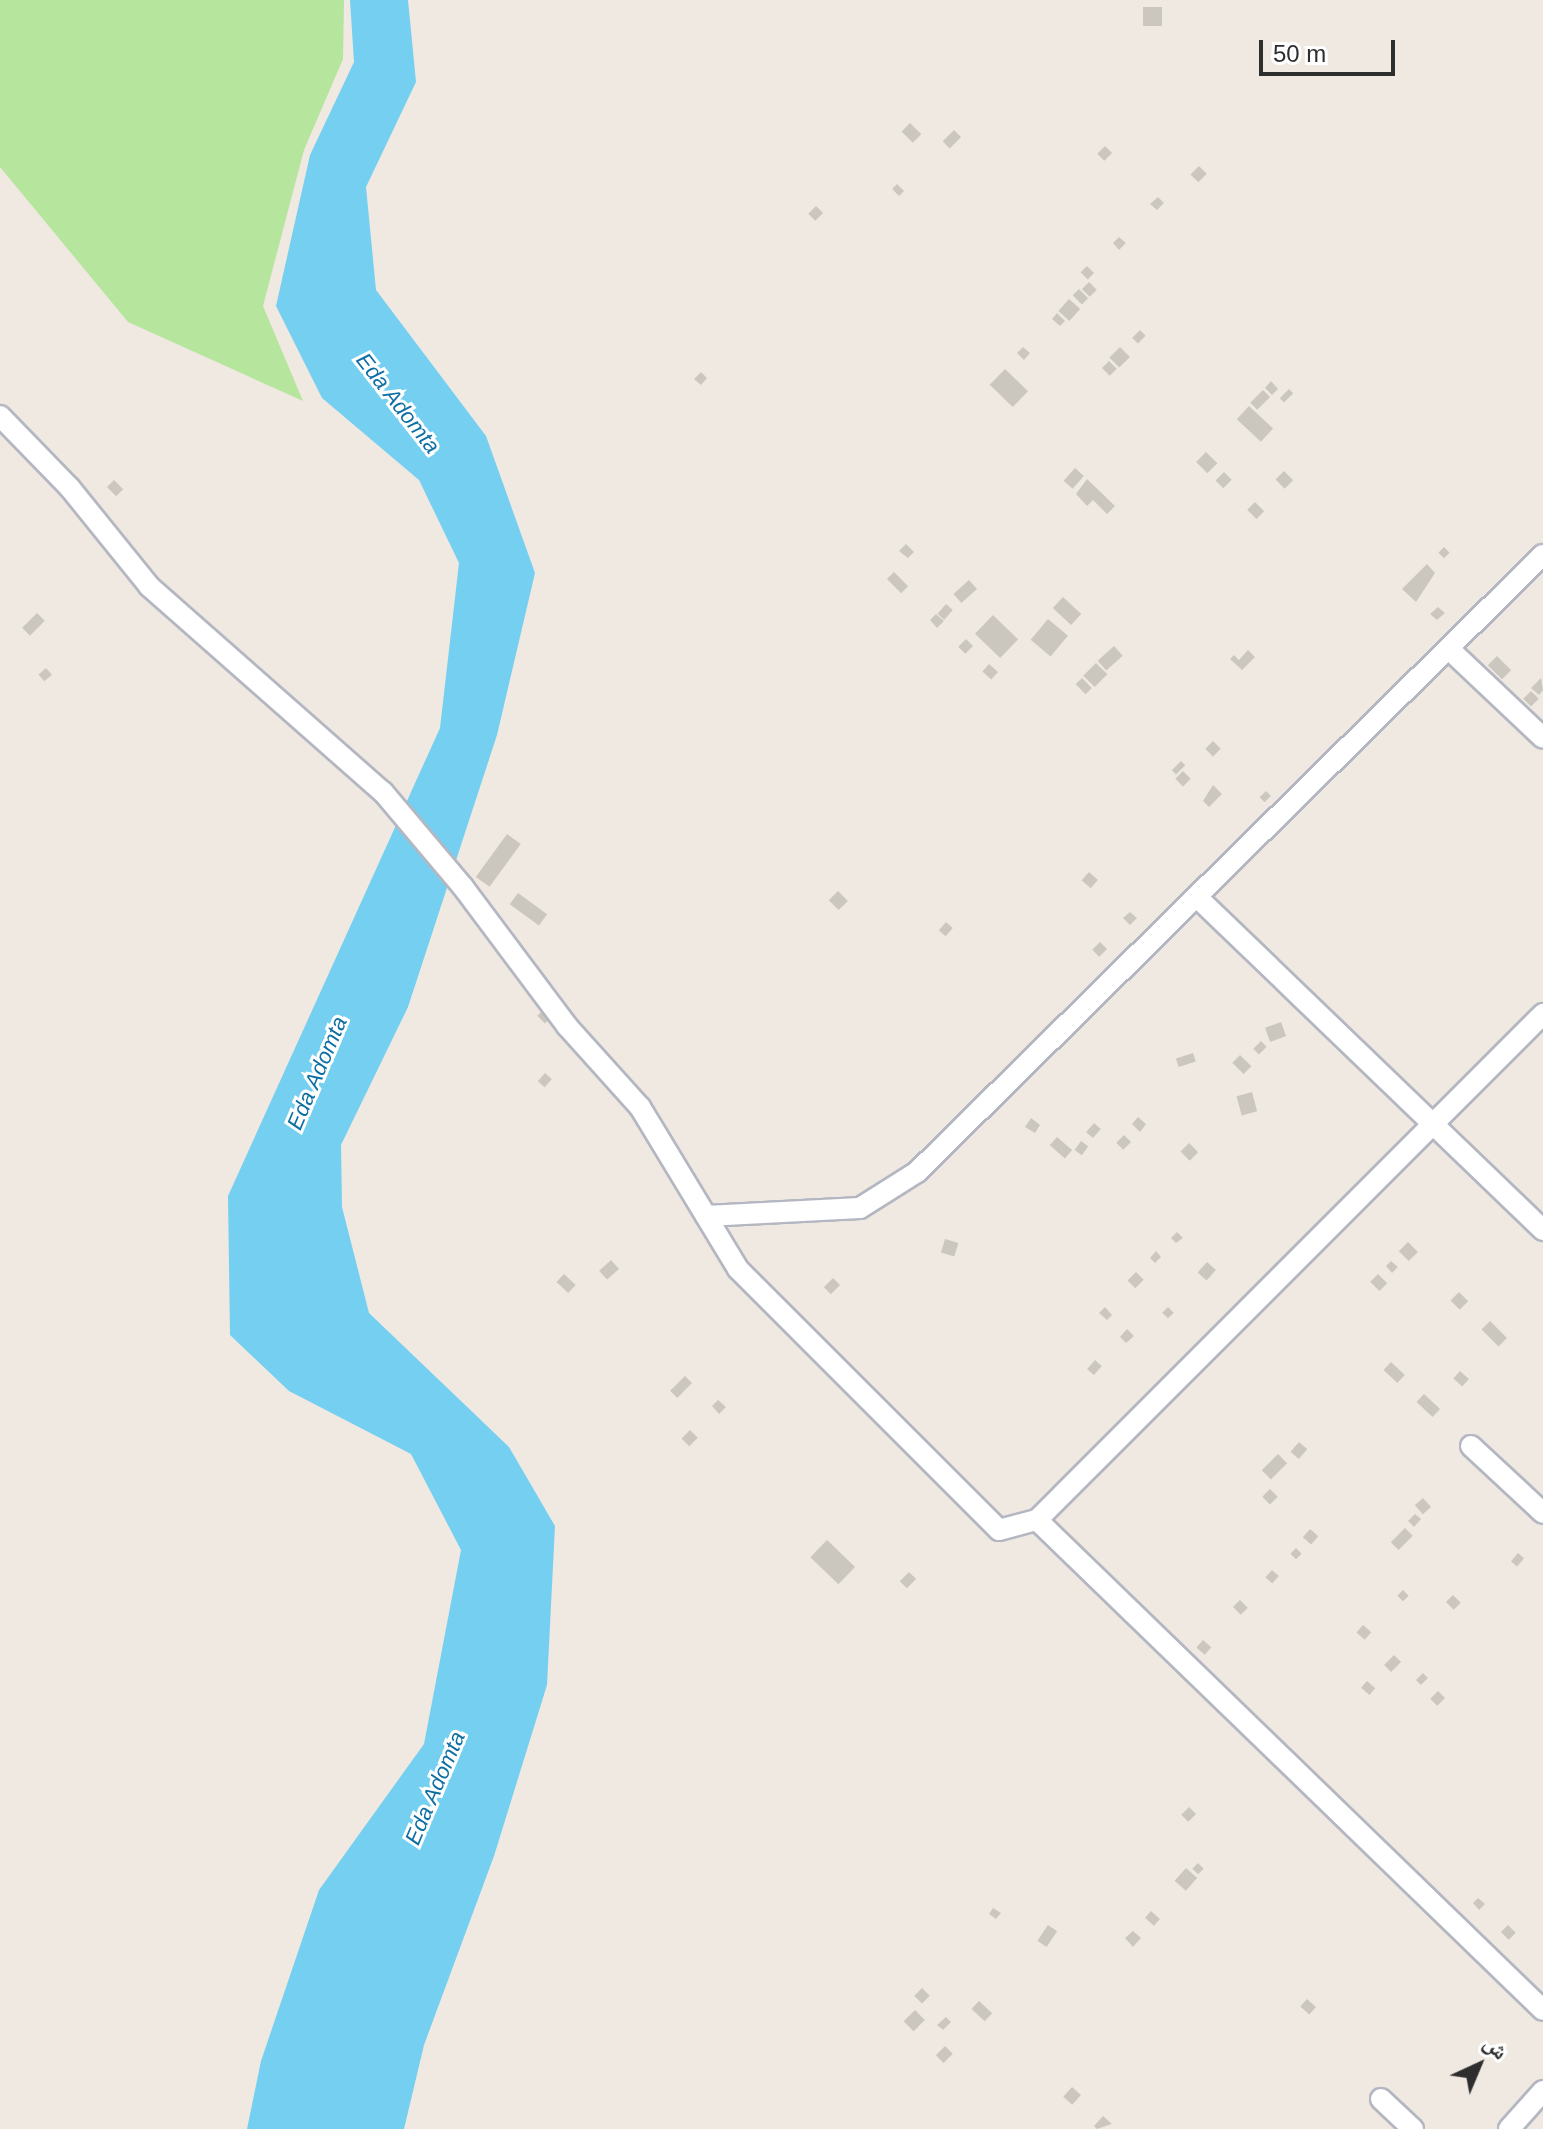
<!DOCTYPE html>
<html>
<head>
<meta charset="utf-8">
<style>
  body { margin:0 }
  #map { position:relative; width:1543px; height:2129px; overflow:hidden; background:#efe9e1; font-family:Arial,"Noto Naskh Arabic",sans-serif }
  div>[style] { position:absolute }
  .green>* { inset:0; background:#b6e59e }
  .water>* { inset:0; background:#75cff0 }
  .building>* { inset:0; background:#cbc7bf; transform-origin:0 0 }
  .roads { filter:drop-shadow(2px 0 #b4b7c1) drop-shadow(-2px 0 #b4b7c1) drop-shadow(0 2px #b4b7c1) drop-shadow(0 -2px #b4b7c1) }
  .street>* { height:20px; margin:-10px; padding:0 10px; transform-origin:10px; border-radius:10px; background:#fff }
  span { translate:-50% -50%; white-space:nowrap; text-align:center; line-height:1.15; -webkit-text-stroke:6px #fff; paint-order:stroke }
  .water-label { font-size:22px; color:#0d6fa3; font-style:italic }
  .north { position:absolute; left:1439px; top:2025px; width:80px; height:80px; -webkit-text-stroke:6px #fff; paint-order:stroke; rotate:44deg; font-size:22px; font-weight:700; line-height:32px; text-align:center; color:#2e2e2e }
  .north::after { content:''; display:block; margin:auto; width:28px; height:36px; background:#2e2e2e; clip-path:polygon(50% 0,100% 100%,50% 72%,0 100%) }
  .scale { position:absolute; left:1259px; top:40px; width:136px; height:36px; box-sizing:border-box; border:4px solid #2e2e2e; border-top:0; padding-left:10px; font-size:24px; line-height:28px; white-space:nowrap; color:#2e2e2e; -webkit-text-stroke:6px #fff; paint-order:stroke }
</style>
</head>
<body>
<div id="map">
  <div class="green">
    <div style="clip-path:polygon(0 0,344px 0,343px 59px,304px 150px,263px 306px,303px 401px,128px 322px,0 167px)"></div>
  </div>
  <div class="water">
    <div style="clip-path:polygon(350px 0,408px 0,416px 82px,366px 187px,376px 290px,486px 436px,535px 573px,497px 735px,408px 1007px,341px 1145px,342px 1207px,369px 1313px,509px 1447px,555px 1526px,547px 1685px,494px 1856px,424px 2045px,404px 2129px,247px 2129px,261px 2061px,319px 1890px,424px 1744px,461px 1550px,411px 1454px,289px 1391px,230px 1335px,228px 1196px,440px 728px,459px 563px,419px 480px,322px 398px,276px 306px,310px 155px,354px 62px)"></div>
  </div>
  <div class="building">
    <div style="left:1143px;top:7px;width:19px;height:19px"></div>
    <div style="left:910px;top:123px;width:16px;height:12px;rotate:45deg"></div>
    <div style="left:954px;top:130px;width:10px;height:16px;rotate:45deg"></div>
    <div style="left:1105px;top:146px;width:10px;height:11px;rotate:45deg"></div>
    <div style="left:1199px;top:166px;width:11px;height:12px;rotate:45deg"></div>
    <div style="left:897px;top:184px;width:10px;height:7px;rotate:45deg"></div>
    <div style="clip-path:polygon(1158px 197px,1164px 203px,1157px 210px,1150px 204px)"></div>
    <div style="left:816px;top:206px;width:10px;height:11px;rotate:45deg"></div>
    <div style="clip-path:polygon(1119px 237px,1126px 243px,1119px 250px,1113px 243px)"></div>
    <div style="left:1087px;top:266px;width:10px;height:9px;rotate:45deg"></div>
    <div style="left:1089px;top:282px;width:11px;height:10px;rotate:45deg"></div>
    <div style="left:1079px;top:289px;width:13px;height:9px;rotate:45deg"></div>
    <div style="left:1069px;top:299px;width:15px;height:16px;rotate:42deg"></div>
    <div style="clip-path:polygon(1057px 313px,1065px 321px,1060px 326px,1052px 319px)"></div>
    <div style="left:1140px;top:330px;width:8px;height:11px;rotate:45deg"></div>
    <div style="clip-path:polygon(1023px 347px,1030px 353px,1024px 360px,1017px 353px)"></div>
    <div style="left:1120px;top:347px;width:14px;height:15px;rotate:45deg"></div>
    <div style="left:1109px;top:361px;width:11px;height:10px;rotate:45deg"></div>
    <div style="left:1005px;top:369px;width:32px;height:22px;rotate:44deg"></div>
    <div style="clip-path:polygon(701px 372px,707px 378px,701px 385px,694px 379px)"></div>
    <div style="clip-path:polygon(1271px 381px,1278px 389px,1272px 395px,1265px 388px)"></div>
    <div style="left:1289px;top:389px;width:6px;height:13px;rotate:45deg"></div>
    <div style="left:1263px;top:390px;width:10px;height:18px;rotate:45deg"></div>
    <div style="left:1249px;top:406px;width:33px;height:18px;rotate:43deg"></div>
    <div style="left:1206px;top:452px;width:16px;height:14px;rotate:45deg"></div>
    <div style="left:1075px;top:468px;width:12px;height:17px;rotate:42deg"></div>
    <div style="left:1284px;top:471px;width:13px;height:12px;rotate:45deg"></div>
    <div style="left:1224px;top:472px;width:11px;height:12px;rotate:45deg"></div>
    <div style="clip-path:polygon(1087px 479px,1115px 506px,1107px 514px,1093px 500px,1087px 506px,1076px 494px)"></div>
    <div style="left:114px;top:480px;width:13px;height:10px;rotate:45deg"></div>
    <div style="left:1255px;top:502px;width:13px;height:11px;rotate:45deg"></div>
    <div style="clip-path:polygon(906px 544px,914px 552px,908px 558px,899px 551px)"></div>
    <div style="left:1444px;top:547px;width:8px;height:8px;rotate:45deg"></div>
    <div style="clip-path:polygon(1427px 564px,1435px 573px,1416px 602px,1402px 589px)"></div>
    <div style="left:894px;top:572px;width:20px;height:10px;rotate:45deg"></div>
    <div style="left:969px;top:580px;width:12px;height:21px;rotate:48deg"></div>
    <div style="left:1063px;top:597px;width:25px;height:15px;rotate:43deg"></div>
    <div style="left:946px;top:604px;width:9px;height:13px;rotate:41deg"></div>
    <div style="clip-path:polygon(1438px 607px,1445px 613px,1437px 620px,1430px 614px)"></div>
    <div style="left:37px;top:613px;width:11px;height:21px;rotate:45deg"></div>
    <div style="clip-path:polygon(936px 614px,944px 621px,937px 628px,930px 620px)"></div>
    <div style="left:993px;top:615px;width:35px;height:26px;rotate:44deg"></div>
    <div style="left:1048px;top:619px;width:26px;height:27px;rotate:40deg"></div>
    <div style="left:966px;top:639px;width:10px;height:11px;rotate:45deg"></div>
    <div style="left:1114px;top:646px;width:13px;height:22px;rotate:48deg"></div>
    <div style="clip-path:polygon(1248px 650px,1255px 657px,1242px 670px,1230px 659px,1234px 655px,1239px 660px)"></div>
    <div style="left:1497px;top:656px;width:20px;height:13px;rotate:45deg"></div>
    <div style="left:1096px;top:663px;width:16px;height:18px;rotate:45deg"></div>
    <div style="left:989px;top:664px;width:12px;height:10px;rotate:42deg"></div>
    <div style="left:46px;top:668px;width:9px;height:10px;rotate:49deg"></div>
    <div style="left:1082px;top:678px;width:14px;height:9px;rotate:45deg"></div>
    <div style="clip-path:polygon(1541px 678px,1543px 690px,1539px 695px,1531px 688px)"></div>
    <div style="left:1531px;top:691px;width:11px;height:11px;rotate:45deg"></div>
    <div style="left:1213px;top:741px;width:11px;height:11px;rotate:45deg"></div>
    <div style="left:1181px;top:761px;width:6px;height:13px;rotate:45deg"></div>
    <div style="left:1183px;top:771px;width:11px;height:11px;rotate:45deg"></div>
    <div style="clip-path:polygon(1213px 785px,1222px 794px,1209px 807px,1203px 801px)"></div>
    <div style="left:1266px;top:791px;width:7px;height:9px;rotate:45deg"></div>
    <div style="left:507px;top:834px;width:17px;height:53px;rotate:36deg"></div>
    <div style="left:1089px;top:872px;width:12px;height:11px;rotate:42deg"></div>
    <div style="left:838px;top:891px;width:14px;height:13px;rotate:45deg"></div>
    <div style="left:518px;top:893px;width:36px;height:14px;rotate:36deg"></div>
    <div style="clip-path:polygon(1130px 912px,1137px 918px,1130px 925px,1123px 918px)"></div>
    <div style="left:946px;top:922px;width:9px;height:11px;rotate:41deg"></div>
    <div style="left:1100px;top:942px;width:10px;height:11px;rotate:45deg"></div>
    <div style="left:545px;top:1008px;width:11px;height:11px;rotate:45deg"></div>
    <div style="left:1281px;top:1022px;width:15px;height:17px;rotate:70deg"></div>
    <div style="left:1261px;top:1041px;width:8px;height:11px;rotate:45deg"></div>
    <div style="left:1193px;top:1053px;width:9px;height:18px;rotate:72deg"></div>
    <div style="left:1240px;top:1055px;width:16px;height:11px;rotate:45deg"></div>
    <div style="left:545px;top:1073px;width:9px;height:11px;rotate:41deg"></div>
    <div style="left:1252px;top:1092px;width:20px;height:16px;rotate:75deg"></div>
    <div style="clip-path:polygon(1138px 1117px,1146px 1124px,1140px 1132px,1132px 1124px)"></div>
    <div style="clip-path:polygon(1031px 1118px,1040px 1125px,1035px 1133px,1025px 1127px)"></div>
    <div style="left:1094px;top:1123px;width:9px;height:12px;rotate:41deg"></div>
    <div style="left:1124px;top:1135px;width:10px;height:11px;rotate:45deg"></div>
    <div style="left:1057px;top:1137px;width:20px;height:11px;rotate:41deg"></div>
    <div style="left:1081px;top:1141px;width:9px;height:11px;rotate:36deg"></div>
    <div style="left:1189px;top:1143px;width:13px;height:12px;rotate:45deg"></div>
    <div style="clip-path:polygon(1177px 1232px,1183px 1238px,1176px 1243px,1171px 1238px)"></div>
    <div style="left:945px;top:1239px;width:14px;height:14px;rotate:17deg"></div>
    <div style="left:1408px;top:1242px;width:14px;height:13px;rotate:45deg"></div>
    <div style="clip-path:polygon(1156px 1251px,1161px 1257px,1155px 1263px,1150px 1258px)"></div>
    <div style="left:611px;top:1260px;width:12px;height:16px;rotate:48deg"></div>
    <div style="clip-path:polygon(1391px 1261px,1398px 1267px,1392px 1273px,1386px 1266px)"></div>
    <div style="left:1207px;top:1262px;width:12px;height:14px;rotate:42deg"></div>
    <div style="left:1136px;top:1272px;width:11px;height:12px;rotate:45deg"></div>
    <div style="left:564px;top:1274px;width:16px;height:11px;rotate:43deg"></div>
    <div style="left:1378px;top:1274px;width:13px;height:11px;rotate:45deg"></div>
    <div style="left:833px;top:1278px;width:10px;height:13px;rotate:45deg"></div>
    <div style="left:1459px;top:1292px;width:13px;height:12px;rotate:45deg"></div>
    <div style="clip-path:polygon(1105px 1307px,1112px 1315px,1107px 1320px,1099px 1313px)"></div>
    <div style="left:1168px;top:1307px;width:8px;height:8px;rotate:45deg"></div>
    <div style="left:1490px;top:1321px;width:24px;height:12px;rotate:45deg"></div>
    <div style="clip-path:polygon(1127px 1329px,1134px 1336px,1126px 1343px,1120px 1337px)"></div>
    <div style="left:1095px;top:1360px;width:9px;height:12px;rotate:41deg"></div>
    <div style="left:1391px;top:1362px;width:19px;height:11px;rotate:43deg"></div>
    <div style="left:1460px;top:1371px;width:12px;height:10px;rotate:42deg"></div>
    <div style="left:685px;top:1376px;width:10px;height:21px;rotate:45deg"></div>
    <div style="left:1424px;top:1394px;width:22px;height:11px;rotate:43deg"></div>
    <div style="clip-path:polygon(718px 1400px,726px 1407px,719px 1414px,712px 1406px)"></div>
    <div style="left:690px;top:1430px;width:11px;height:12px;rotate:45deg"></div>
    <div style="left:1299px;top:1442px;width:11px;height:13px;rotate:41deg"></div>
    <div style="left:1278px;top:1454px;width:13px;height:23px;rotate:45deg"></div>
    <div style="left:1270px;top:1489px;width:11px;height:11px;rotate:45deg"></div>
    <div style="left:1423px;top:1498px;width:12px;height:11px;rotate:48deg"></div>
    <div style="clip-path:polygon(1415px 1514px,1421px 1519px,1414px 1527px,1408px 1521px)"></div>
    <div style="left:1405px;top:1528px;width:11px;height:20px;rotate:45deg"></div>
    <div style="left:1310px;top:1529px;width:11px;height:11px;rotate:41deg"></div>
    <div style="left:827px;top:1540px;width:39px;height:24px;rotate:44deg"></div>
    <div style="left:1296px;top:1548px;width:8px;height:8px;rotate:45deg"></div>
    <div style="left:1518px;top:1553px;width:8px;height:11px;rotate:40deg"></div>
    <div style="left:1272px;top:1570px;width:9px;height:10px;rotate:41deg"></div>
    <div style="left:909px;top:1572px;width:10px;height:13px;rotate:45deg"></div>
    <div style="left:1403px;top:1590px;width:8px;height:8px;rotate:45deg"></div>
    <div style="left:1453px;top:1595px;width:11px;height:10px;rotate:45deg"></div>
    <div style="left:1240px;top:1600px;width:11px;height:10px;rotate:45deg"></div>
    <div style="left:1363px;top:1625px;width:11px;height:10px;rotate:41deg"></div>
    <div style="left:1203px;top:1640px;width:11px;height:10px;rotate:41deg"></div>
    <div style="left:1394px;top:1655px;width:10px;height:14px;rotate:45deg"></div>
    <div style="left:1423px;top:1673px;width:7px;height:10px;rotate:45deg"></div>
    <div style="left:1367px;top:1681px;width:11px;height:9px;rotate:41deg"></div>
    <div style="left:1438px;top:1691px;width:10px;height:11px;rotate:45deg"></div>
    <div style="left:1189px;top:1807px;width:10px;height:11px;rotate:45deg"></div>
    <div style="left:1198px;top:1863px;width:8px;height:8px;rotate:45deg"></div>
    <div style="left:1186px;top:1868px;width:15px;height:17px;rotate:42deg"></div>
    <div style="clip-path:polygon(1478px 1898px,1485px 1904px,1479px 1910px,1473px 1903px)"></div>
    <div style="clip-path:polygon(993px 1908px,1001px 1913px,996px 1919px,989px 1914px)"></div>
    <div style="left:1151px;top:1911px;width:12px;height:9px;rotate:42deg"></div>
    <div style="left:1048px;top:1925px;width:11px;height:19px;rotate:34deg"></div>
    <div style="left:1508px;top:1925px;width:11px;height:10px;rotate:45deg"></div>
    <div style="clip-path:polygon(1133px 1931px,1141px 1938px,1133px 1947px,1125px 1938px)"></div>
    <div style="left:922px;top:1988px;width:11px;height:11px;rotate:45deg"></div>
    <div style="left:1307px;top:1999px;width:12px;height:10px;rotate:42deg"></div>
    <div style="left:979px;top:2001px;width:18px;height:11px;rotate:43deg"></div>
    <div style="left:915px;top:2010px;width:14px;height:16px;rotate:45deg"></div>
    <div style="clip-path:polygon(946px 2017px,951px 2022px,943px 2030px,937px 2025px)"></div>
    <div style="left:945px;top:2046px;width:11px;height:13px;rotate:45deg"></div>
    <div style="left:1072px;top:2087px;width:12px;height:13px;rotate:42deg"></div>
    <div style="clip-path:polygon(1103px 2116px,1112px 2124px,1097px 2129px,1094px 2126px)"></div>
  </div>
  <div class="roads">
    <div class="street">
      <div style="left:0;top:416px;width:100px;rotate:45.8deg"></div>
      <div style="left:70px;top:488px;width:126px;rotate:51.1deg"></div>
      <div style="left:149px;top:586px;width:312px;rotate:41.4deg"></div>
      <div style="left:383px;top:792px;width:124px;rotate:49.9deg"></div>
      <div style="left:463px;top:887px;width:174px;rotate:53.2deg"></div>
      <div style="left:567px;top:1026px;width:109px;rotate:48deg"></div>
      <div style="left:640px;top:1107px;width:189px;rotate:58.8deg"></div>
      <div style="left:738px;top:1269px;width:369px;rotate:45deg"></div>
      <div style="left:999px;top:1530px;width:39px;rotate:-15deg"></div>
      <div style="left:1037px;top:1520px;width:716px;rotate:-45deg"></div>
      <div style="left:1449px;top:649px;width:129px;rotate:43.4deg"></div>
      <div style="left:1198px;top:898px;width:479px;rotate:43.9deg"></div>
      <div style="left:706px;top:1216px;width:154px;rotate:-3deg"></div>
      <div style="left:860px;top:1208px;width:67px;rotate:-32.3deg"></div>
      <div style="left:917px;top:1172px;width:879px;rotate:-44.59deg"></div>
      <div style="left:1471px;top:1446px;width:98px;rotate:42.9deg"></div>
      <div style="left:1037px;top:1520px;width:704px;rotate:44.08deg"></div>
      <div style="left:1381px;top:2099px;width:44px;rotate:43.2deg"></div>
      <div style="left:1509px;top:2129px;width:51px;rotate:-48.2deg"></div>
    </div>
  </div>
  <div class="water-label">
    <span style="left:398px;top:403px;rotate:52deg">Eda Adomta</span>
    <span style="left:317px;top:1073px;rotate:-67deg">Eda Adomta</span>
    <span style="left:435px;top:1788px;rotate:-67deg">Eda Adomta</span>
  </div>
  <div class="north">ش</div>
  <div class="scale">50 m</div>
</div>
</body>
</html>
